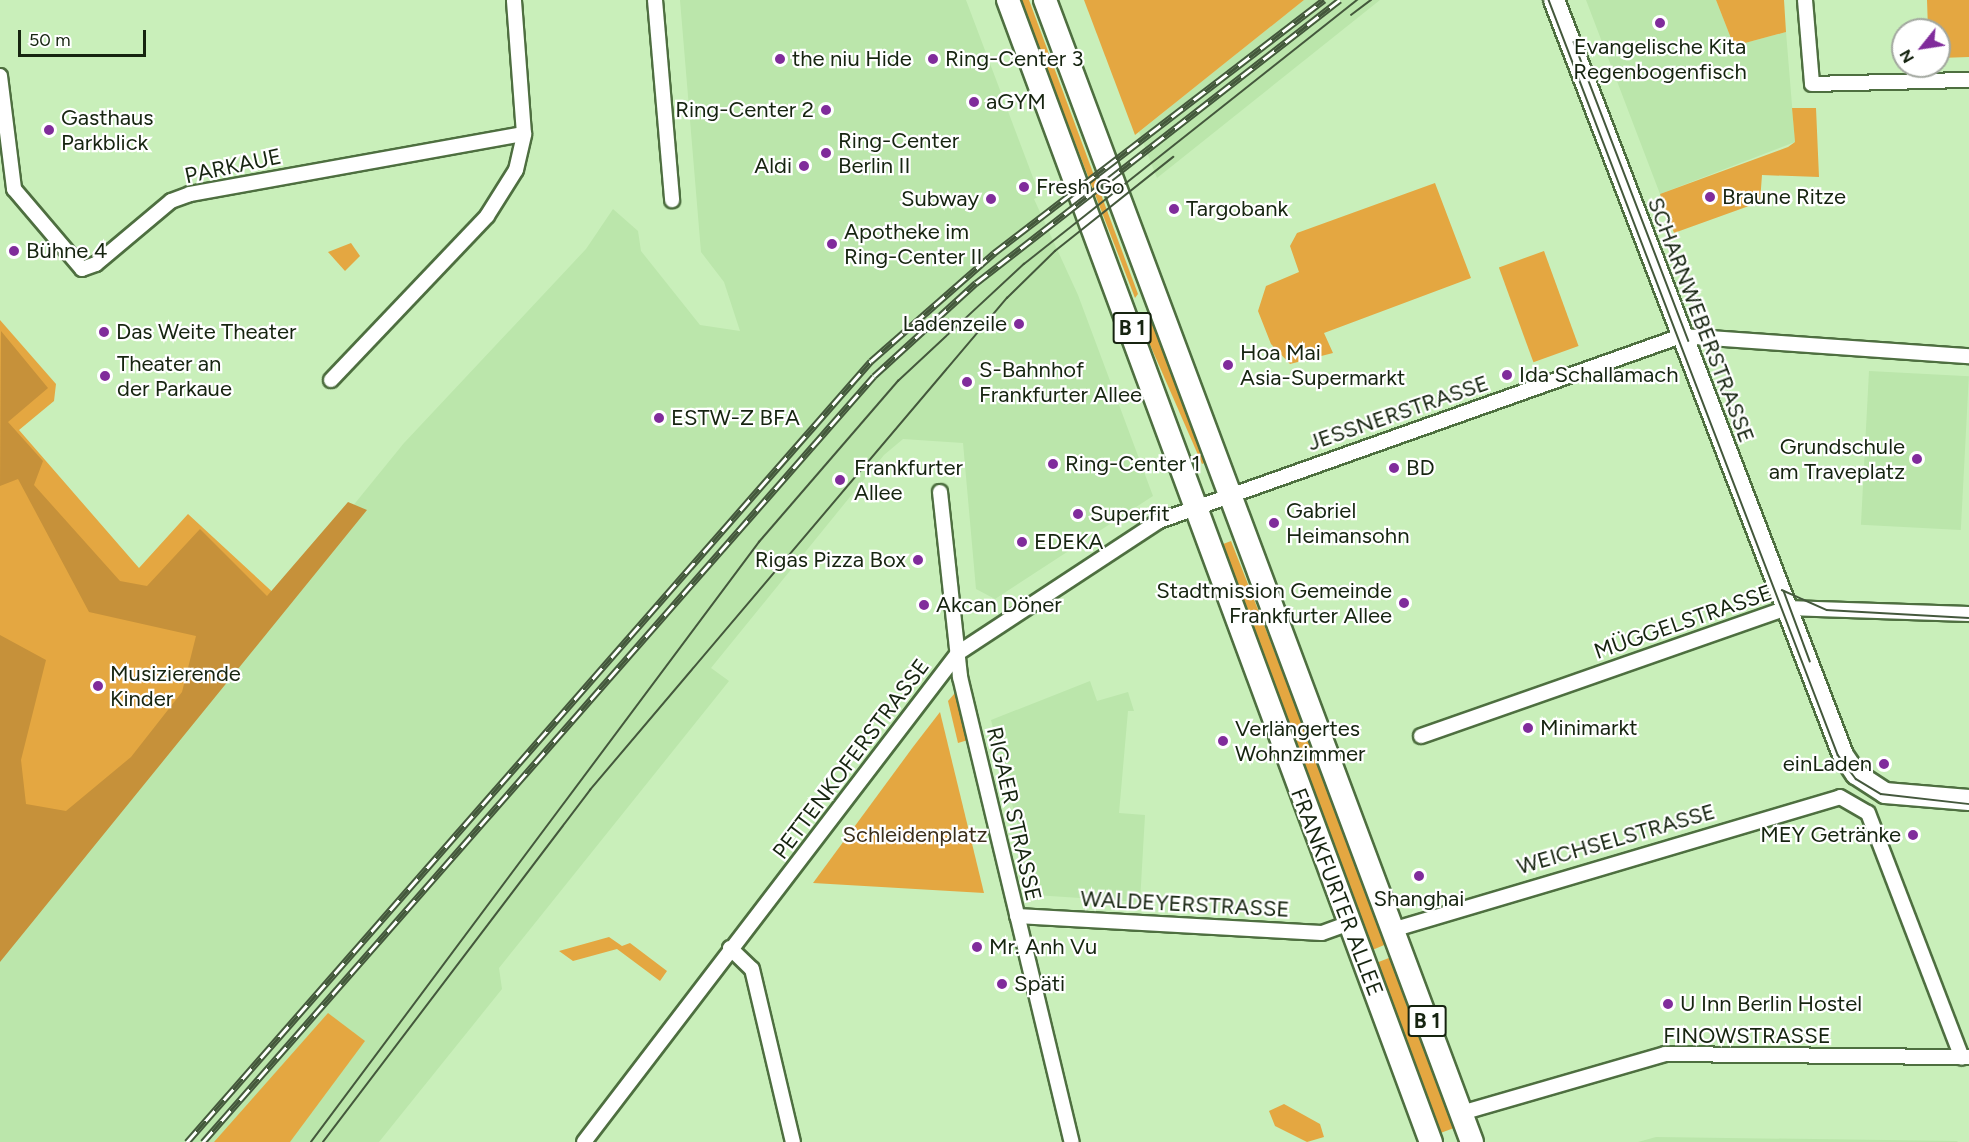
<!DOCTYPE html>
<html>
<head>
<meta charset="utf-8">
<style>
  body { margin:0 }
  #map { position:relative; width:1969px; height:1142px; overflow:hidden; background:#c9efba; font-family:Figtree,sans-serif }
  div>[style] { position:absolute }
  .built>* { inset:0; background:#bbe6ab; transform-origin:0 0 }
  .green>* { inset:0; background:#e4a741; transform-origin:0 0 }
  .forest>* { inset:0; background:#c6913a }
  .roads { filter:drop-shadow(2px 0 #4e6f40) drop-shadow(-2px 0 #4e6f40) drop-shadow(0 2px #4e6f40) drop-shadow(0 -2px #4e6f40) }
  .street>* { height:14px; margin:-7px; padding:0 7px; transform-origin:7px; border-radius:7px; background:#fff }
  .secondary>* { height:20px; margin:-10px; padding:0 10px; transform-origin:10px; border-radius:10px; background:#fff }
  .primary>* { height:22px; margin:-11px; padding:0 11px; transform-origin:11px; border-radius:11px; background:#fff }
  .tram>* { height:1.5px; margin:-0.75px; padding:0 0.75px; transform-origin:0.75px; border-radius:0.75px; background:#44583c }
  .rail>* { height:7px; margin-top:-3.5px; transform-origin:0; background:repeating-linear-gradient(90deg,#fff 0 14px,#44583c 0 28px); box-sizing:border-box; border-block:2px solid #44583c }
  .dots>* { width:16px; height:16px; translate:-50% -50%; box-sizing:border-box; border:3px solid #fff; border-radius:50% }
  span { translate:-50% -50%; white-space:nowrap; text-align:center; line-height:1.15; -webkit-text-stroke:4.5px #fff; paint-order:stroke }
  .shield-label span { padding:2px 4px; background:#fff; border:2px solid; border-radius:4px; -webkit-text-stroke-width:0 }
  .shield-label { font-size:21px; color:#162410; font-weight:700 }
  .poi-label { font-size:22px; color:#162410 }
  .left { translate:0 -50%; text-align:left }
  .right { translate:-100% -50%; text-align:right }
  .street-label { font-size:22px; color:#162410 }
  .park-label { font-size:22px; color:#3a2e1b }
  .north { position:absolute; left:1891px; top:18px; width:60px; height:60px; box-sizing:border-box; background:#fff; border:2px solid #a2a79f; border-radius:50%; rotate:240deg; font-size:16px; font-weight:700; line-height:24px; text-align:center; color:#162410 }
  .north::after { content:''; display:block; margin:auto; width:21px; height:27px; background:#802c9b; clip-path:polygon(50% 0,100% 100%,50% 72%,0 100%) }
  .scale { position:absolute; left:18px; top:30px; width:128px; height:27px; box-sizing:border-box; border:3px solid #162410; border-top:0; padding-left:8px; font-size:18px; line-height:21px; white-space:nowrap; color:#162410; -webkit-text-stroke:4px #fff; paint-order:stroke }
</style>
</head>
<body>
<div id="map">
  <div class="built">
    <div style="clip-path:polygon(680px 0,966px 0,1040px 196px,1034px 199px,1078px 295px,1153px 496px,995px 599px,976px 589px,963px 443px,903px 439px,884px 455px,711px 668px,729px 681px,499px 968px,502px 989px,379px 1142px,0 1142px,0 940px,404px 443px,586px 249px,613px 209px,638px 231px,641px 251px,700px 325px,740px 331px,724px 282px,701px 252px)"></div>
    <div style="clip-path:polygon(1304px 0,1380px 0,1157px 178px,1139px 132px)"></div>
    <div style="clip-path:polygon(1586px 0,1716px 0,1734px 46px,1786px 32px,1795px 142px,1660px 194px)"></div>
    <div style="left:1869px;top:371px;width:100px;height:154px;rotate:3deg"></div>
    <div style="clip-path:polygon(1090px 681px,1097px 701px,1128px 692px,1134px 711px,1128px 711px,1119px 813px,1145px 815px,1140px 902px,1035px 895px,991px 720px)"></div>
    <div style="clip-path:polygon(1656px 1137px,1957px 1141px,1958px 1142px,1638px 1142px)"></div>
  </div>
  <div class="green">
    <div style="clip-path:polygon(1020px 0,1029px 0,1138px 294px,1135px 298px)"></div>
    <div style="clip-path:polygon(1084px 0,1304px 0,1135px 135px)"></div>
    <div style="clip-path:polygon(1716px 0,1784px 0,1786px 32px,1734px 46px)"></div>
    <div style="clip-path:polygon(1927px 0,1969px 0,1969px 57px,1939px 58px,1939px 30px,1928px 30px)"></div>
    <div style="clip-path:polygon(1792px 108px,1816px 108px,1819px 177px,1762px 175px,1760px 202px,1674px 233px,1660px 194px,1788px 147px,1795px 142px)"></div>
    <div style="clip-path:polygon(1435px 183px,1471px 278px,1324px 333px,1333px 353px,1290px 364px,1271px 344px,1258px 311px,1266px 286px,1299px 272px,1290px 246px,1297px 233px)"></div>
    <div style="clip-path:polygon(351px 243px,360px 256px,345px 271px,328px 252px)"></div>
    <div style="left:1544px;top:251px;width:101px;height:48px;rotate:70deg"></div>
    <div style="clip-path:polygon(1153px 317px,1209px 461px,1202px 464px,1141px 324px)"></div>
    <div style="clip-path:polygon(0 320px,56px 384px,54px 401px,19px 430px,139px 568px,188px 514px,279px 598px,0 940px)"></div>
    <div style="clip-path:polygon(1231px 541px,1389px 943px,1370px 951px,1218px 546px)"></div>
    <div style="clip-path:polygon(955px 693px,968px 740px,958px 743px,948px 701px)"></div>
    <div style="clip-path:polygon(940px 712px,984px 893px,813px 883px,913px 747px)"></div>
    <div style="clip-path:polygon(609px 937px,622px 946px,630px 943px,667px 971px,660px 981px,617px 949px,573px 961px,559px 951px)"></div>
    <div style="left:1394px;top:956px;width:182px;height:20px;rotate:69deg"></div>
    <div style="clip-path:polygon(328px 1013px,365px 1041px,290px 1142px,214px 1142px)"></div>
    <div style="clip-path:polygon(1284px 1104px,1320px 1124px,1324px 1137px,1307px 1142px,1275px 1126px,1269px 1111px)"></div>
  </div>
  <div class="forest">
    <div style="clip-path:polygon(1px 331px,48px 388px,8px 422px,43px 461px,34px 485px,120px 581px,147px 586px,200px 529px,267px 596px,348px 502px,367px 510px,0 962px,0 635px,46px 660px,21px 760px,26px 804px,66px 811px,131px 757px,182px 692px,196px 636px,89px 612px,18px 479px,0 486px)"></div>
  </div>
  <div class="roads">
    <div class="street">
      <div style="left:655px;top:0;width:201px;rotate:85.1deg"></div>
      <div style="left:1805px;top:0;width:84px;rotate:85.2deg"></div>
      <div style="left:1812px;top:84px;width:157px;rotate:-1.5deg"></div>
      <div style="left:0;top:76px;width:114px;rotate:82.9deg"></div>
      <div style="left:14px;top:189px;width:105px;rotate:49.6deg"></div>
      <div style="left:82px;top:269px;width:15px;rotate:-20deg"></div>
      <div style="left:96px;top:264px;width:98px;rotate:-40deg"></div>
      <div style="left:171px;top:201px;width:20px;rotate:-20deg"></div>
      <div style="left:190px;top:194px;width:339px;rotate:-10.2deg"></div>
      <div style="left:331px;top:380px;width:226px;rotate:-46.4deg"></div>
      <div style="left:487px;top:216px;width:54px;rotate:-57.8deg"></div>
      <div style="left:516px;top:170px;width:37px;rotate:-77deg"></div>
      <div style="left:524px;top:134px;width:134px;rotate:-94.3deg"></div>
      <div style="left:940px;top:492px;width:186px;rotate:83.8deg"></div>
      <div style="left:960px;top:677px;width:478px;rotate:76.5deg"></div>
      <div style="left:1421px;top:736px;width:387px;rotate:-19.3deg"></div>
      <div style="left:1786px;top:608px;width:183px;rotate:1.9deg"></div>
      <div style="left:1017px;top:916px;width:305px;rotate:3.2deg"></div>
      <div style="left:1322px;top:933px;width:29px;rotate:-20deg"></div>
      <div style="left:1392px;top:930px;width:467px;rotate:-16.5deg"></div>
      <div style="left:1840px;top:797px;width:32px;rotate:30deg"></div>
      <div style="left:1868px;top:813px;width:262px;rotate:69deg"></div>
      <div style="left:730px;top:948px;width:30px;rotate:44deg"></div>
      <div style="left:752px;top:969px;width:178px;rotate:76.7deg"></div>
      <div style="left:1461px;top:1113px;width:212px;rotate:-16.1deg"></div>
      <div style="left:1665px;top:1054px;width:304px;rotate:0.6deg"></div>
      <div style="left:584px;top:1142px;width:616px;rotate:-52.59deg"></div>
      <div style="left:958px;top:653px;width:240px;rotate:-33.3deg"></div>
      <div style="left:1159px;top:521px;width:554px;rotate:-19.51deg"></div>
      <div style="left:1681px;top:336px;width:289px;rotate:4deg"></div>
    </div>
    <div class="secondary">
      <div style="left:1554px;top:0;width:808px;rotate:69.05deg"></div>
      <div style="left:1843px;top:755px;width:23px;rotate:56deg"></div>
      <div style="left:1856px;top:774px;width:35px;rotate:33deg"></div>
      <div style="left:1885px;top:793px;width:84px;rotate:4.8deg"></div>
    </div>
    <div class="primary">
      <div style="left:1008px;top:0;width:1218px;rotate:69.68deg"></div>
      <div style="left:1045px;top:0;width:1219px;rotate:69.5deg"></div>
    </div>
  </div>
  <div class="tram">
    <div style="left:1549px;top:0;width:808px;rotate:69.05deg"></div>
    <div style="left:1838px;top:755px;width:30px;rotate:53deg"></div>
    <div style="left:1856px;top:779px;width:29px;rotate:31deg"></div>
    <div style="left:1881px;top:794px;width:89px;rotate:6.5deg"></div>
    <div style="left:1351px;top:15px;width:25px;rotate:-37deg"></div>
    <div style="left:1574px;top:42px;width:320px;rotate:69deg"></div>
    <div style="left:1782px;top:590px;width:49px;rotate:24deg"></div>
    <div style="left:1827px;top:610px;width:142px;rotate:3.2deg"></div>
    <div style="left:1784px;top:591px;width:75px;rotate:69.6deg"></div>
    <div style="left:311px;top:1142px;width:749px;rotate:-53.25deg"></div>
    <div style="left:759px;top:542px;width:213px;rotate:-49.2deg"></div>
    <div style="left:898px;top:381px;width:172px;rotate:-42.9deg"></div>
    <div style="left:1024px;top:264px;width:425px;rotate:-38.4deg"></div>
    <div style="left:323px;top:1142px;width:442px;rotate:-52.8deg"></div>
    <div style="left:590px;top:790px;width:645px;rotate:-49.72deg"></div>
    <div style="left:1007px;top:298px;width:67px;rotate:-44.4deg"></div>
    <div style="left:1055px;top:251px;width:151px;rotate:-38.5deg"></div>
  </div>
  <div class="rail">
    <div style="left:187px;top:1142px;width:1038px;rotate:-48.79deg"></div>
    <div style="left:871px;top:361px;width:164px;rotate:-41.3deg"></div>
    <div style="left:994px;top:253px;width:416px;rotate:-37.5deg"></div>
    <div style="left:203px;top:1142px;width:1018px;rotate:-48.78deg"></div>
    <div style="left:874px;top:376px;width:138px;rotate:-42.4deg"></div>
    <div style="left:976px;top:283px;width:461px;rotate:-37.9deg"></div>
  </div>
  <div class="dots">
    <div style="left:1660px;top:23px;background:#802c9b"></div>
    <div style="left:780px;top:59px;background:#802c9b"></div>
    <div style="left:933px;top:59px;background:#802c9b"></div>
    <div style="left:974px;top:102px;background:#802c9b"></div>
    <div style="left:826px;top:110px;background:#802c9b"></div>
    <div style="left:49px;top:130px;background:#802c9b"></div>
    <div style="left:826px;top:153px;background:#802c9b"></div>
    <div style="left:804px;top:166px;background:#802c9b"></div>
    <div style="left:1024px;top:187px;background:#802c9b"></div>
    <div style="left:1710px;top:197px;background:#802c9b"></div>
    <div style="left:991px;top:199px;background:#802c9b"></div>
    <div style="left:1174px;top:209px;background:#802c9b"></div>
    <div style="left:832px;top:244px;background:#802c9b"></div>
    <div style="left:14px;top:251px;background:#802c9b"></div>
    <div style="left:1019px;top:324px;background:#802c9b"></div>
    <div style="left:104px;top:332px;background:#802c9b"></div>
    <div style="left:1228px;top:365px;background:#802c9b"></div>
    <div style="left:1507px;top:375px;background:#802c9b"></div>
    <div style="left:105px;top:376px;background:#802c9b"></div>
    <div style="left:967px;top:382px;background:#802c9b"></div>
    <div style="left:659px;top:418px;background:#802c9b"></div>
    <div style="left:1917px;top:459px;background:#802c9b"></div>
    <div style="left:1053px;top:464px;background:#802c9b"></div>
    <div style="left:1394px;top:468px;background:#802c9b"></div>
    <div style="left:840px;top:480px;background:#802c9b"></div>
    <div style="left:1078px;top:514px;background:#802c9b"></div>
    <div style="left:1274px;top:523px;background:#802c9b"></div>
    <div style="left:1022px;top:542px;background:#802c9b"></div>
    <div style="left:918px;top:560px;background:#802c9b"></div>
    <div style="left:1404px;top:603px;background:#802c9b"></div>
    <div style="left:924px;top:605px;background:#802c9b"></div>
    <div style="left:98px;top:686px;background:#802c9b"></div>
    <div style="left:1528px;top:728px;background:#802c9b"></div>
    <div style="left:1223px;top:741px;background:#802c9b"></div>
    <div style="left:1884px;top:764px;background:#802c9b"></div>
    <div style="left:1913px;top:835px;background:#802c9b"></div>
    <div style="left:1419px;top:876px;background:#802c9b"></div>
    <div style="left:977px;top:947px;background:#802c9b"></div>
    <div style="left:1002px;top:984px;background:#802c9b"></div>
    <div style="left:1668px;top:1004px;background:#802c9b"></div>
  </div>
  <div class="shield-label">
    <span style="left:1132px;top:328px">B 1</span>
    <span style="left:1427px;top:1021px">B 1</span>
  </div>
  <div class="poi-label">
    <span style="left:1660px;top:59px">Evangelische Kita<br>Regenbogenfisch</span>
    <span class="left" style="left:792px;top:59px">the niu Hide</span>
    <span class="left" style="left:945px;top:59px">Ring-Center 3</span>
    <span class="left" style="left:986px;top:102px">aGYM</span>
    <span class="right" style="left:814px;top:110px">Ring-Center 2</span>
    <span class="left" style="left:61px;top:130px">Gasthaus<br>Parkblick</span>
    <span class="left" style="left:838px;top:153px">Ring-Center<br>Berlin II</span>
    <span class="right" style="left:792px;top:166px">Aldi</span>
    <span class="left" style="left:1036px;top:187px">Fresh Go</span>
    <span class="left" style="left:1722px;top:197px">Braune Ritze</span>
    <span class="right" style="left:979px;top:199px">Subway</span>
    <span class="left" style="left:1186px;top:209px">Targobank</span>
    <span class="left" style="left:844px;top:244px">Apotheke im<br>Ring-Center II</span>
    <span class="left" style="left:26px;top:251px">Bühne 4</span>
    <span class="right" style="left:1007px;top:324px">Ladenzeile</span>
    <span class="left" style="left:116px;top:332px">Das Weite Theater</span>
    <span class="left" style="left:1240px;top:365px">Hoa Mai<br>Asia-Supermarkt</span>
    <span class="left" style="left:117px;top:376px">Theater an<br>der Parkaue</span>
    <span class="left" style="left:979px;top:382px">S-Bahnhof<br>Frankfurter Allee</span>
    <span class="left" style="left:1519px;top:375px">Ida Schallamach</span>
    <span class="left" style="left:671px;top:418px">ESTW-Z BFA</span>
    <span class="right" style="left:1905px;top:459px">Grundschule<br>am Traveplatz</span>
    <span class="left" style="left:1065px;top:464px">Ring-Center 1</span>
    <span class="left" style="left:854px;top:480px">Frankfurter<br>Allee</span>
    <span class="left" style="left:1406px;top:468px">BD</span>
    <span class="left" style="left:1286px;top:523px">Gabriel<br>Heimansohn</span>
    <span class="left" style="left:1090px;top:514px">Superfit</span>
    <span class="left" style="left:1034px;top:542px">EDEKA</span>
    <span class="right" style="left:906px;top:560px">Rigas Pizza Box</span>
    <span class="right" style="left:1392px;top:603px">Stadtmission Gemeinde<br>Frankfurter Allee</span>
    <span class="left" style="left:936px;top:605px">Akcan Döner</span>
    <span class="left" style="left:110px;top:686px">Musizierende<br>Kinder</span>
    <span class="left" style="left:1235px;top:741px">Verlängertes<br>Wohnzimmer</span>
    <span class="left" style="left:1540px;top:728px">Minimarkt</span>
    <span class="right" style="left:1872px;top:764px">einLaden</span>
    <span class="right" style="left:1901px;top:835px">MEY Getränke</span>
    <span style="left:1419px;top:899px">Shanghai</span>
    <span class="left" style="left:989px;top:947px">Mr. Anh Vu</span>
    <span class="left" style="left:1014px;top:984px">Späti</span>
    <span class="left" style="left:1680px;top:1004px">U Inn Berlin Hostel</span>
  </div>
  <div class="street-label">
    <span style="left:233px;top:166px;rotate:-12deg">PARKAUE</span>
    <span style="left:1701px;top:320px;rotate:69deg">SCHARNWEBERSTRASSE</span>
    <span style="left:1398px;top:413px;rotate:-19deg">JESSNERSTRASSE</span>
    <span style="left:1683px;top:622px;rotate:-19deg">MÜGGELSTRASSE</span>
    <span style="left:851px;top:759px;rotate:-53deg">PETTENKOFERSTRASSE</span>
    <span style="left:1014px;top:814px;rotate:77deg">RIGAER STRASSE</span>
    <span style="left:1616px;top:839px;rotate:-16deg">WEICHSELSTRASSE</span>
    <span style="left:1337px;top:892px;rotate:69deg">FRANKFURTER ALLEE</span>
    <span style="left:1185px;top:904px;rotate:3deg">WALDEYERSTRASSE</span>
    <span style="left:1747px;top:1036px">FINOWSTRASSE</span>
  </div>
  <div class="park-label">
    <span style="left:915px;top:835px">Schleidenplatz</span>
  </div>
  <div class="north">N</div>
  <div class="scale">50 m</div>
</div>
</body>
</html>
